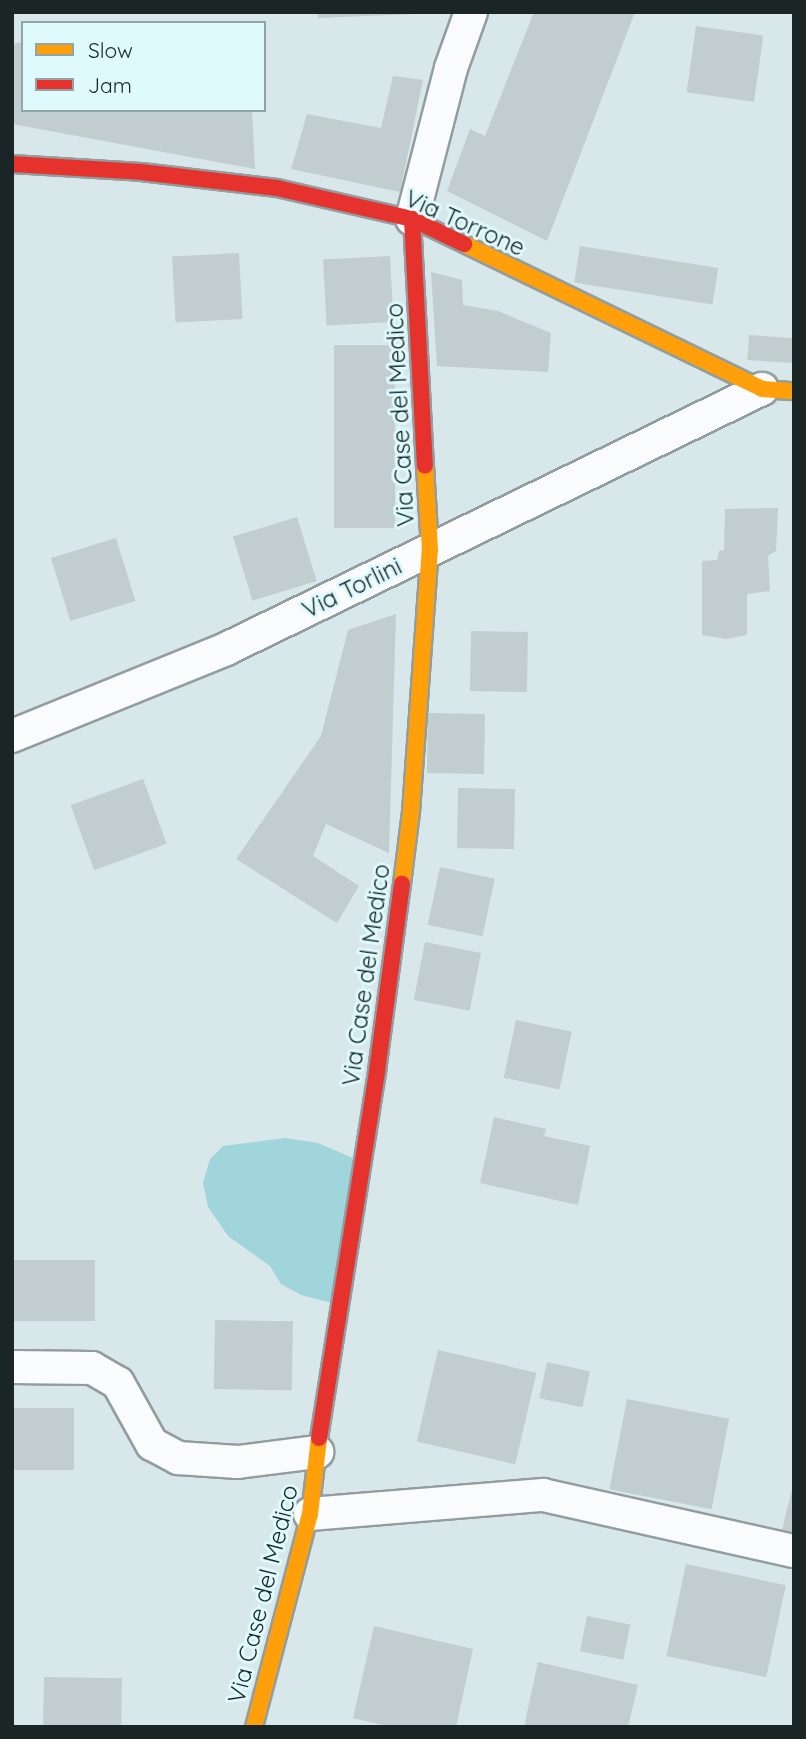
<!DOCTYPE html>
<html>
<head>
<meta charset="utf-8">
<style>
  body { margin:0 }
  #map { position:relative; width:806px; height:1739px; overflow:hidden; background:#d8e7e9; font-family:Quicksand,sans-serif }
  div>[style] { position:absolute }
  .green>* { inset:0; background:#a0d5db }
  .building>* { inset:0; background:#c1cdcf; transform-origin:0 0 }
  .roads { filter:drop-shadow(2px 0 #929d9f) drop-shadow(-2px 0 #929d9f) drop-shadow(0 2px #929d9f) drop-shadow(0 -2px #929d9f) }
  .street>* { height:32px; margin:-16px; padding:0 16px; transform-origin:16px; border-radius:16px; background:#f9fbfc }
  .slow>* { height:16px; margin:-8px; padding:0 8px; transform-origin:8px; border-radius:8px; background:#ff9f0a }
  .jam>* { height:16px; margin:-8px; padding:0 8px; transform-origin:8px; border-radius:8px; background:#e5322d }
  span { translate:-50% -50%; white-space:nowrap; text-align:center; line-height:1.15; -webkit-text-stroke:6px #defafd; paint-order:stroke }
  .street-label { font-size:24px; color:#1a2526 }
  .frame { position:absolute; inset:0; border:14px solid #1a2526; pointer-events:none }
  .legend { position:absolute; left:21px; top:21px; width:245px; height:91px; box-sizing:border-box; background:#defafd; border:2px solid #90a5a7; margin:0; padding:9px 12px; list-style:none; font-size:21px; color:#1a2526 }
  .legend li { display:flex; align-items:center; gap:14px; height:35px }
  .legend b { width:35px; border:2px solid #90a5a7 }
</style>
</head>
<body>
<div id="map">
  <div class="green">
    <div style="clip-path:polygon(285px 1138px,318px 1143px,353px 1158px,332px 1303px,301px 1295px,281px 1284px,270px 1266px,228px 1236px,208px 1207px,203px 1183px,210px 1159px,223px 1146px)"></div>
  </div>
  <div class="building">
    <div style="clip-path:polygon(317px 12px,414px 12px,414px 14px,318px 18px)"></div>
    <div style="clip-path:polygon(534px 12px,635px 12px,547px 241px,447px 191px,470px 129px,485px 136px)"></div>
    <div style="left:696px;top:26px;width:68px;height:67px;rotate:8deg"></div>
    <div style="clip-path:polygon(23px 42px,23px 110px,252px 110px,255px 169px,12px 124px,12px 44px)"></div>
    <div style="clip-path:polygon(393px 76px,423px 80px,400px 192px,291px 169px,307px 114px,381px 128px)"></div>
    <div style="left:580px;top:246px;width:140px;height:37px;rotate:9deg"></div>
    <div style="left:239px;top:253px;width:66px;height:67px;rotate:87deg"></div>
    <div style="left:390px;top:256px;width:66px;height:67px;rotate:87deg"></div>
    <div style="clip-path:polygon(431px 272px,462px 280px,463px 305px,498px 311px,551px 333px,548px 372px,437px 366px)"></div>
    <div style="left:749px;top:335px;width:45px;height:25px;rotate:4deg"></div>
    <div style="left:395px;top:345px;width:183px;height:61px;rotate:90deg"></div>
    <div style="clip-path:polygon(778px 508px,776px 551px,768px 556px,770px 591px,747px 594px,747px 635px,726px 639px,702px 635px,702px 561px,717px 560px,719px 551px,724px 550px,725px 509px)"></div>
    <div style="left:297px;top:517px;width:67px;height:67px;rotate:73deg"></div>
    <div style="left:116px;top:538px;width:66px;height:68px;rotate:73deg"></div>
    <div style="clip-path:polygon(396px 614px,389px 853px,326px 824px,313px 856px,359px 886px,337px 923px,236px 859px,321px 736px,348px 630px)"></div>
    <div style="left:471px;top:631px;width:57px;height:60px;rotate:1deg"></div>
    <div style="left:428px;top:713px;width:57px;height:60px;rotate:1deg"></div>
    <div style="left:143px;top:779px;width:69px;height:77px;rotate:70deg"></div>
    <div style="left:458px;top:788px;width:57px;height:60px;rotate:1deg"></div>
    <div style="left:440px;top:867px;width:56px;height:59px;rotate:12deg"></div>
    <div style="left:425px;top:942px;width:57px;height:59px;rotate:11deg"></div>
    <div style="left:516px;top:1020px;width:57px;height:59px;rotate:12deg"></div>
    <div style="clip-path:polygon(494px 1117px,546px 1129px,544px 1136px,590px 1146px,578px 1205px,480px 1183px)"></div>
    <div style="left:12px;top:1260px;width:83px;height:61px"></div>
    <div style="left:215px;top:1320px;width:78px;height:69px;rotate:1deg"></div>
    <div style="left:438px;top:1350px;width:101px;height:94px;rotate:13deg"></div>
    <div style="left:547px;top:1362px;width:44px;height:37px;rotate:12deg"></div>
    <div style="left:627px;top:1399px;width:104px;height:92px;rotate:11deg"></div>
    <div style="left:12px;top:1408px;width:62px;height:62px"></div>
    <div style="clip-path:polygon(793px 1485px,794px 1485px,794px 1532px,782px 1530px)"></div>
    <div style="left:686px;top:1564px;width:102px;height:94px;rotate:12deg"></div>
    <div style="left:587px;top:1616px;width:44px;height:36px;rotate:11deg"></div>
    <div style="clip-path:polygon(374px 1626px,473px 1649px,456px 1727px,392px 1727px,353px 1718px)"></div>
    <div style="clip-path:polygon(538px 1662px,638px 1685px,628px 1727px,524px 1727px)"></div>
    <div style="left:44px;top:1677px;width:78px;height:50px;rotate:1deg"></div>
  </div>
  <div class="roads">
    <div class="street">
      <div style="left:412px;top:219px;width:156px;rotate:-75.5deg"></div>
      <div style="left:451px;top:68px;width:59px;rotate:-70.3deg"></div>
      <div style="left:12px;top:736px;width:231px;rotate:-22.1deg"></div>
      <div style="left:226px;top:649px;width:596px;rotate:-25.88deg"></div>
      <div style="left:12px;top:1367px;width:80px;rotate:0.7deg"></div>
      <div style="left:92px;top:1368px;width:30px;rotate:30deg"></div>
      <div style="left:118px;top:1383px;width:70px;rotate:60.9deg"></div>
      <div style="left:152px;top:1444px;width:30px;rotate:28deg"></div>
      <div style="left:178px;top:1458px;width:60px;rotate:3.8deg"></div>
      <div style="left:238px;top:1462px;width:80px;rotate:-7.2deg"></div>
      <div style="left:310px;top:1514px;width:234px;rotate:-4.7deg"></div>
      <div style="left:543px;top:1495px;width:257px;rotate:12.6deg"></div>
    </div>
    <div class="slow">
      <div style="left:464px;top:244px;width:331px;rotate:25.9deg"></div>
      <div style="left:762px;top:389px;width:32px;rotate:4deg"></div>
      <div style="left:402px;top:884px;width:73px;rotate:-82.9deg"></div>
      <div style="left:411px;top:812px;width:263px;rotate:-85.9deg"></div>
      <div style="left:430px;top:550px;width:84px;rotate:-93.4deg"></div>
      <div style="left:254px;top:1727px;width:220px;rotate:-75.3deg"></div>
      <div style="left:310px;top:1514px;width:77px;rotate:-83.2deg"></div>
    </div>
    <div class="jam">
      <div style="left:12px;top:164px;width:129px;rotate:3.5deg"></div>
      <div style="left:141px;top:172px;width:137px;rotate:6.7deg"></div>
      <div style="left:277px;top:188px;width:139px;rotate:12.9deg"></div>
      <div style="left:412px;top:219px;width:58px;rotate:25.7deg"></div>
      <div style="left:412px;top:219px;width:247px;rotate:87deg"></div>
      <div style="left:319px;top:1438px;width:372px;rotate:-81deg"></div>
      <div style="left:377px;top:1071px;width:189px;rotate:-82.4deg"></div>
    </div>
  </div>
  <div class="street-label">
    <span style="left:465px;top:223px;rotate:24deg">Via Torrone</span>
    <span style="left:400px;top:415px;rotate:-93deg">Via Case del Medico</span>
    <span style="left:352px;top:588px;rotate:-26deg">Via Torlini</span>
    <span style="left:366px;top:975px;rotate:-82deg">Via Case del Medico</span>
    <span style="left:263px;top:1594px;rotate:-76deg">Via Case del Medico</span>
  </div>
  <div class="frame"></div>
  <ul class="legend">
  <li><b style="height:9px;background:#ff9f0a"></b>Slow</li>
  <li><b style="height:9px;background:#e5322d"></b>Jam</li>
  </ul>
</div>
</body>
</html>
